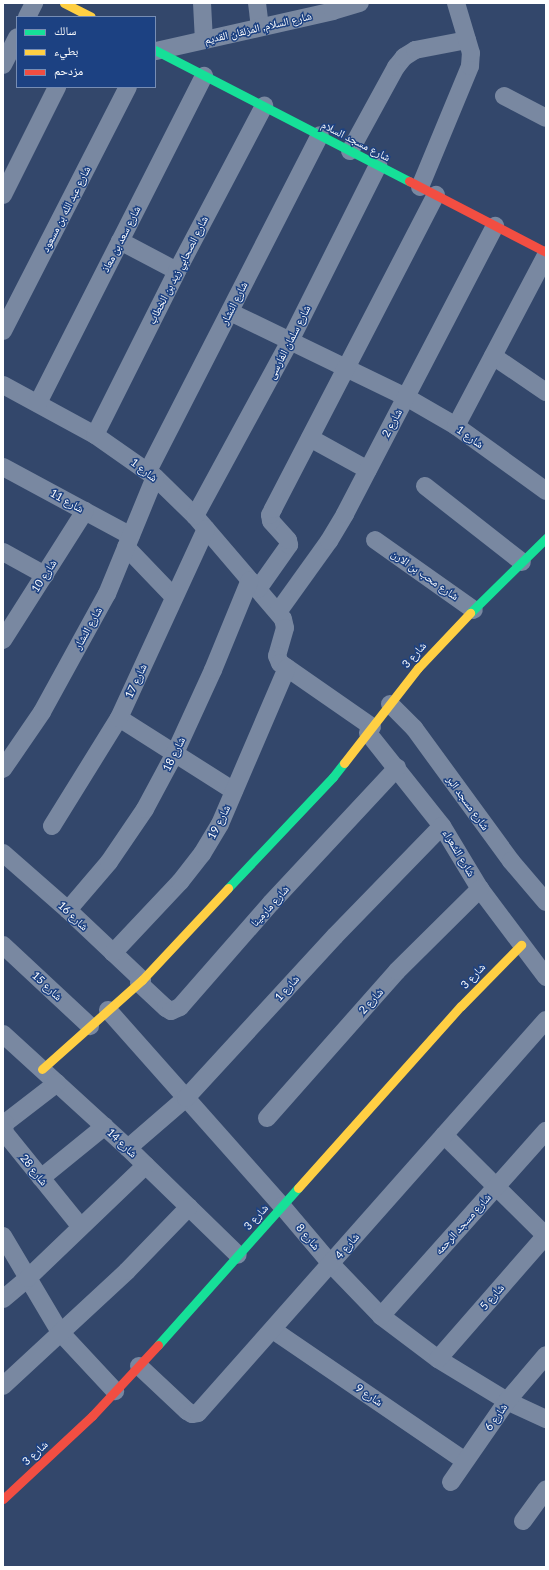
<!DOCTYPE html>
<html>
<head>
<meta charset="utf-8">
<style>
  body { margin:0 }
  #map { position:relative; width:549px; height:1570px; overflow:hidden; background:#33476b; font-family:Lato,"Noto Naskh Arabic",sans-serif }
  div>[style] { position:absolute }
  .street>* { height:18px; margin:-9px; padding:0 9px; transform-origin:9px; border-radius:9px; background:#7988a1 }
  .fast>* { height:9px; margin:-4.5px; padding:0 4.5px; transform-origin:4.5px; border-radius:4.5px; background:#16e098 }
  .slow>* { height:9px; margin:-4.5px; padding:0 4.5px; transform-origin:4.5px; border-radius:4.5px; background:#ffcf43 }
  .jam>* { height:9px; margin:-4.5px; padding:0 4.5px; transform-origin:4.5px; border-radius:4.5px; background:#f24e42 }
  span { translate:-50% -50%; white-space:nowrap; text-align:center; line-height:1.15; -webkit-text-stroke:3px #1c4182; paint-order:stroke }
  .street-label { font-size:11px; color:#fff }
  .frame { position:absolute; inset:0; border:4px solid #fff; pointer-events:none }
  .legend { position:absolute; left:16px; top:16px; width:140px; height:72px; box-sizing:border-box; background:#1c4182; border:1px solid #778db4; margin:0; padding:5px 7px; list-style:none; font-size:12px; color:#fff }
  .legend li { display:flex; align-items:center; gap:8px; height:20px }
  .legend b { width:20px; border:1px solid #778db4 }
</style>
</head>
<body>
<div id="map">
  <div class="street">
    <div style="left:202px;top:3px;width:37px;rotate:87deg"></div>
    <div style="left:257px;top:3px;width:24px;rotate:83deg"></div>
    <div style="left:27px;top:17px;width:16px;rotate:-63deg"></div>
    <div style="left:156px;top:51px;width:181px;rotate:-12.7deg"></div>
    <div style="left:333px;top:11px;width:28px;rotate:-17deg"></div>
    <div style="left:3px;top:65px;width:31px;rotate:-63deg"></div>
    <div style="left:504px;top:96px;width:47px;rotate:27.6deg"></div>
    <div style="left:350px;top:151px;width:96px;rotate:-61.3deg"></div>
    <div style="left:396px;top:67px;width:13px;rotate:-51deg"></div>
    <div style="left:404px;top:57px;width:13px;rotate:-32deg"></div>
    <div style="left:415px;top:50px;width:53px;rotate:-10.9deg"></div>
    <div style="left:420px;top:187px;width:131px;rotate:-67.5deg"></div>
    <div style="left:470px;top:66px;width:13px;rotate:-86deg"></div>
    <div style="left:471px;top:53px;width:52px;rotate:-106.7deg"></div>
    <div style="left:3px;top:195px;width:121px;rotate:-63.4deg"></div>
    <div style="left:120px;top:241px;width:64px;rotate:27.8deg"></div>
    <div style="left:230px;top:312px;width:195px;rotate:25.8deg"></div>
    <div style="left:406px;top:397px;width:58px;rotate:30.1deg"></div>
    <div style="left:456px;top:426px;width:111px;rotate:35.8deg"></div>
    <div style="left:3px;top:331px;width:274px;rotate:-62.9deg"></div>
    <div style="left:493px;top:356px;width:64px;rotate:34.2deg"></div>
    <div style="left:3px;top:385px;width:105px;rotate:28.5deg"></div>
    <div style="left:95px;top:435px;width:73px;rotate:35deg"></div>
    <div style="left:155px;top:477px;width:56px;rotate:44.3deg"></div>
    <div style="left:195px;top:516px;width:135px;rotate:49.5deg"></div>
    <div style="left:283px;top:619px;width:9px;rotate:77deg"></div>
    <div style="left:285px;top:628px;width:29px;rotate:106deg"></div>
    <div style="left:277px;top:656px;width:8px;rotate:67deg"></div>
    <div style="left:280px;top:663px;width:112px;rotate:34.8deg"></div>
    <div style="left:38px;top:403px;width:367px;rotate:-63.1deg"></div>
    <div style="left:456px;top:426px;width:193px;rotate:-62.2deg"></div>
    <div style="left:95px;top:435px;width:183px;rotate:-63.4deg"></div>
    <div style="left:177px;top:271px;width:187px;rotate:-62.2deg"></div>
    <div style="left:310px;top:438px;width:66px;rotate:28.9deg"></div>
    <div style="left:3px;top:467px;width:145px;rotate:28.3deg"></div>
    <div style="left:148px;top:471px;width:377px;rotate:-62.9deg"></div>
    <div style="left:425px;top:486px;width:123px;rotate:38.1deg"></div>
    <div style="left:195px;top:516px;width:199px;rotate:-61.5deg"></div>
    <div style="left:290px;top:341px;width:197px;rotate:-63.4deg"></div>
    <div style="left:375px;top:540px;width:121px;rotate:35.3deg"></div>
    <div style="left:126px;top:547px;width:69px;rotate:46.2deg"></div>
    <div style="left:3px;top:552px;width:48px;rotate:28.7deg"></div>
    <div style="left:258px;top:589px;width:54px;rotate:-54.8deg"></div>
    <div style="left:289px;top:545px;width:5px;rotate:-101deg"></div>
    <div style="left:288px;top:540px;width:25px;rotate:-132deg"></div>
    <div style="left:271px;top:521px;width:6px;rotate:-99deg"></div>
    <div style="left:270px;top:515px;width:7px;rotate:-63deg"></div>
    <div style="left:273px;top:509px;width:354px;rotate:-62.6deg"></div>
    <div style="left:278px;top:612px;width:87px;rotate:-54.3deg"></div>
    <div style="left:329px;top:541px;width:31px;rotate:-59deg"></div>
    <div style="left:345px;top:514px;width:325px;rotate:-62.5deg"></div>
    <div style="left:3px;top:640px;width:153px;rotate:-57.6deg"></div>
    <div style="left:390px;top:704px;width:34px;rotate:45deg"></div>
    <div style="left:414px;top:728px;width:165px;rotate:53.9deg"></div>
    <div style="left:511px;top:861px;width:54px;rotate:49.5deg"></div>
    <div style="left:119px;top:718px;width:136px;rotate:32.4deg"></div>
    <div style="left:368px;top:733px;width:119px;rotate:51.5deg"></div>
    <div style="left:442px;top:826px;width:74px;rotate:58.9deg"></div>
    <div style="left:480px;top:889px;width:110px;rotate:53.1deg"></div>
    <div style="left:3px;top:769px;width:69px;rotate:-55.6deg"></div>
    <div style="left:42px;top:712px;width:135px;rotate:-61.2deg"></div>
    <div style="left:107px;top:594px;width:126px;rotate:-67.7deg"></div>
    <div style="left:52px;top:826px;width:127px;rotate:-58.2deg"></div>
    <div style="left:119px;top:718px;width:208px;rotate:-65.3deg"></div>
    <div style="left:3px;top:853px;width:86px;rotate:41.2deg"></div>
    <div style="left:68px;top:910px;width:102px;rotate:43.4deg"></div>
    <div style="left:68px;top:910px;width:63px;rotate:-49.5deg"></div>
    <div style="left:109px;top:862px;width:64px;rotate:-55.8deg"></div>
    <div style="left:145px;top:809px;width:64px;rotate:-61.8deg"></div>
    <div style="left:175px;top:753px;width:91px;rotate:-65.4deg"></div>
    <div style="left:213px;top:670px;width:97px;rotate:-67.7deg"></div>
    <div style="left:3px;top:945px;width:119px;rotate:43deg"></div>
    <div style="left:113px;top:953px;width:98px;rotate:-46.7deg"></div>
    <div style="left:180px;top:882px;width:36px;rotate:-52deg"></div>
    <div style="left:202px;top:854px;width:35px;rotate:-59deg"></div>
    <div style="left:220px;top:824px;width:170px;rotate:-66.8deg"></div>
    <div style="left:139px;top:983px;width:37px;rotate:43deg"></div>
    <div style="left:166px;top:1008px;width:6px;rotate:31deg"></div>
    <div style="left:171px;top:1011px;width:10px;rotate:-24deg"></div>
    <div style="left:180px;top:1007px;width:138px;rotate:-48.8deg"></div>
    <div style="left:271px;top:903px;width:185px;rotate:-47deg"></div>
    <div style="left:108px;top:1010px;width:262px;rotate:48.4deg"></div>
    <div style="left:282px;top:1206px;width:76px;rotate:49.8deg"></div>
    <div style="left:331px;top:1264px;width:72px;rotate:46.1deg"></div>
    <div style="left:381px;top:1316px;width:71px;rotate:37deg"></div>
    <div style="left:438px;top:1359px;width:81px;rotate:31.3deg"></div>
    <div style="left:507px;top:1401px;width:43px;rotate:24.8deg"></div>
    <div style="left:3px;top:1034px;width:169px;rotate:42.4deg"></div>
    <div style="left:128px;top:1148px;width:153px;rotate:44.2deg"></div>
    <div style="left:57px;top:1083px;width:66px;rotate:142.4deg"></div>
    <div style="left:5px;top:1123px;width:9px;rotate:96deg"></div>
    <div style="left:4px;top:1132px;width:122px;rotate:51deg"></div>
    <div style="left:267px;top:1118px;width:196px;rotate:-48.5deg"></div>
    <div style="left:397px;top:971px;width:117px;rotate:-44.7deg"></div>
    <div style="left:444px;top:1135px;width:144px;rotate:44.7deg"></div>
    <div style="left:128px;top:1148px;width:77px;rotate:-40.8deg"></div>
    <div style="left:186px;top:1098px;width:220px;rotate:-47.4deg"></div>
    <div style="left:335px;top:936px;width:153px;rotate:-45.8deg"></div>
    <div style="left:41px;top:1178px;width:82px;rotate:-39.1deg"></div>
    <div style="left:3px;top:1236px;width:112px;rotate:59.3deg"></div>
    <div style="left:60px;top:1332px;width:81px;rotate:47deg"></div>
    <div style="left:3px;top:1299px;width:33px;rotate:-40deg"></div>
    <div style="left:28px;top:1278px;width:163px;rotate:-43.8deg"></div>
    <div style="left:381px;top:1316px;width:248px;rotate:-48.3deg"></div>
    <div style="left:273px;top:1330px;width:232px;rotate:34.3deg"></div>
    <div style="left:438px;top:1359px;width:164px;rotate:-48.9deg"></div>
    <div style="left:139px;top:1366px;width:66px;rotate:43.2deg"></div>
    <div style="left:187px;top:1411px;width:6px;rotate:31deg"></div>
    <div style="left:192px;top:1414px;width:6px;rotate:-9deg"></div>
    <div style="left:198px;top:1413px;width:525px;rotate:-48.48deg"></div>
    <div style="left:3px;top:1386px;width:169px;rotate:-42.8deg"></div>
    <div style="left:127px;top:1271px;width:89px;rotate:-45.9deg"></div>
    <div style="left:451px;top:1482px;width:98px;rotate:-55.3deg"></div>
    <div style="left:507px;top:1401px;width:60px;rotate:-49.7deg"></div>
    <div style="left:523px;top:1521px;width:39px;rotate:-54deg"></div>
  </div>
  <div class="fast">
    <div style="left:155px;top:50px;width:286px;rotate:27.3deg"></div>
    <div style="left:470px;top:613px;width:107px;rotate:-44.6deg"></div>
    <div style="left:228px;top:888px;width:153px;rotate:-46.6deg"></div>
    <div style="left:333px;top:777px;width:18px;rotate:-52deg"></div>
    <div style="left:158px;top:1345px;width:210px;rotate:-48.3deg"></div>
  </div>
  <div class="slow">
    <div style="left:64px;top:3px;width:30px;rotate:27deg"></div>
    <div style="left:344px;top:763px;width:120px;rotate:-52.1deg"></div>
    <div style="left:418px;top:668px;width:76px;rotate:-46.6deg"></div>
    <div style="left:42px;top:1069px;width:134px;rotate:-41.7deg"></div>
    <div style="left:142px;top:980px;width:126px;rotate:-46.9deg"></div>
    <div style="left:298px;top:1188px;width:244px;rotate:-48.2deg"></div>
    <div style="left:461px;top:1006px;width:86px;rotate:-45.5deg"></div>
  </div>
  <div class="jam">
    <div style="left:409px;top:181px;width:154px;rotate:27.4deg"></div>
    <div style="left:3px;top:1499px;width:122px;rotate:-43deg"></div>
    <div style="left:92px;top:1416px;width:97px;rotate:-47.1deg"></div>
  </div>
  <div class="street-label">
    <span style="left:258px;top:28px;rotate:-13deg">شارع السلام, المزلقان القديم</span>
    <span style="left:356px;top:141px;rotate:27deg">شارع مسجد السلام</span>
    <span style="left:66px;top:209px;rotate:-63deg">شارع عبد الله بن مسعود</span>
    <span style="left:121px;top:239px;rotate:-63deg">شارع سعد بن معاذ</span>
    <span style="left:178px;top:270px;rotate:-63deg">شارع الصحابي زيد بن الخطاب</span>
    <span style="left:234px;top:303px;rotate:-63deg">شارع النشار</span>
    <span style="left:289px;top:342px;rotate:-63deg">شارع سلمان الفارسى</span>
    <span style="left:392px;top:423px;rotate:-62deg">شارع 2</span>
    <span style="left:470px;top:437px;rotate:35deg">شارع 1</span>
    <span style="left:144px;top:470px;rotate:37deg">شارع 1</span>
    <span style="left:67px;top:501px;rotate:29deg">شارع 11</span>
    <span style="left:425px;top:575px;rotate:35deg">شارع محب بن الارن</span>
    <span style="left:44px;top:576px;rotate:-57deg">شارع 10</span>
    <span style="left:88px;top:628px;rotate:-61deg">شارع النشار</span>
    <span style="left:414px;top:655px;rotate:-49deg">شارع 3</span>
    <span style="left:136px;top:681px;rotate:-65deg">شارع 17</span>
    <span style="left:174px;top:754px;rotate:-64deg">شارع 18</span>
    <span style="left:468px;top:803px;rotate:54deg">شارع مسجد البر</span>
    <span style="left:219px;top:822px;rotate:-63deg">شارع 19</span>
    <span style="left:459px;top:853px;rotate:59deg">شارع الشعراء</span>
    <span style="left:270px;top:906px;rotate:-48deg">شارع مارمينا</span>
    <span style="left:73px;top:916px;rotate:43deg">شارع 16</span>
    <span style="left:473px;top:976px;rotate:-47deg">شارع 3</span>
    <span style="left:47px;top:986px;rotate:43deg">شارع 15</span>
    <span style="left:287px;top:988px;rotate:-48deg">شارع 1</span>
    <span style="left:371px;top:1001px;rotate:-48deg">شارع 2</span>
    <span style="left:122px;top:1143px;rotate:43deg">شارع 14</span>
    <span style="left:34px;top:1170px;rotate:51deg">شارع 28</span>
    <span style="left:256px;top:1217px;rotate:-48deg">شارع 3</span>
    <span style="left:463px;top:1224px;rotate:-48deg">شارع مسجد الرحمه</span>
    <span style="left:308px;top:1237px;rotate:50deg">شارع 8</span>
    <span style="left:347px;top:1246px;rotate:-49deg">شارع 4</span>
    <span style="left:492px;top:1297px;rotate:-49deg">شارع 5</span>
    <span style="left:369px;top:1395px;rotate:34deg">شارع 9</span>
    <span style="left:496px;top:1417px;rotate:-55deg">شارع 6</span>
    <span style="left:35px;top:1453px;rotate:-43deg">شارع 3</span>
  </div>
  <div class="frame"></div>
  <ul class="legend">
  <li><b style="height:5px;background:#16e098"></b>سالك</li>
  <li><b style="height:5px;background:#ffcf43"></b>بطيء</li>
  <li><b style="height:5px;background:#f24e42"></b>مزدحم</li>
  </ul>
</div>
</body>
</html>
